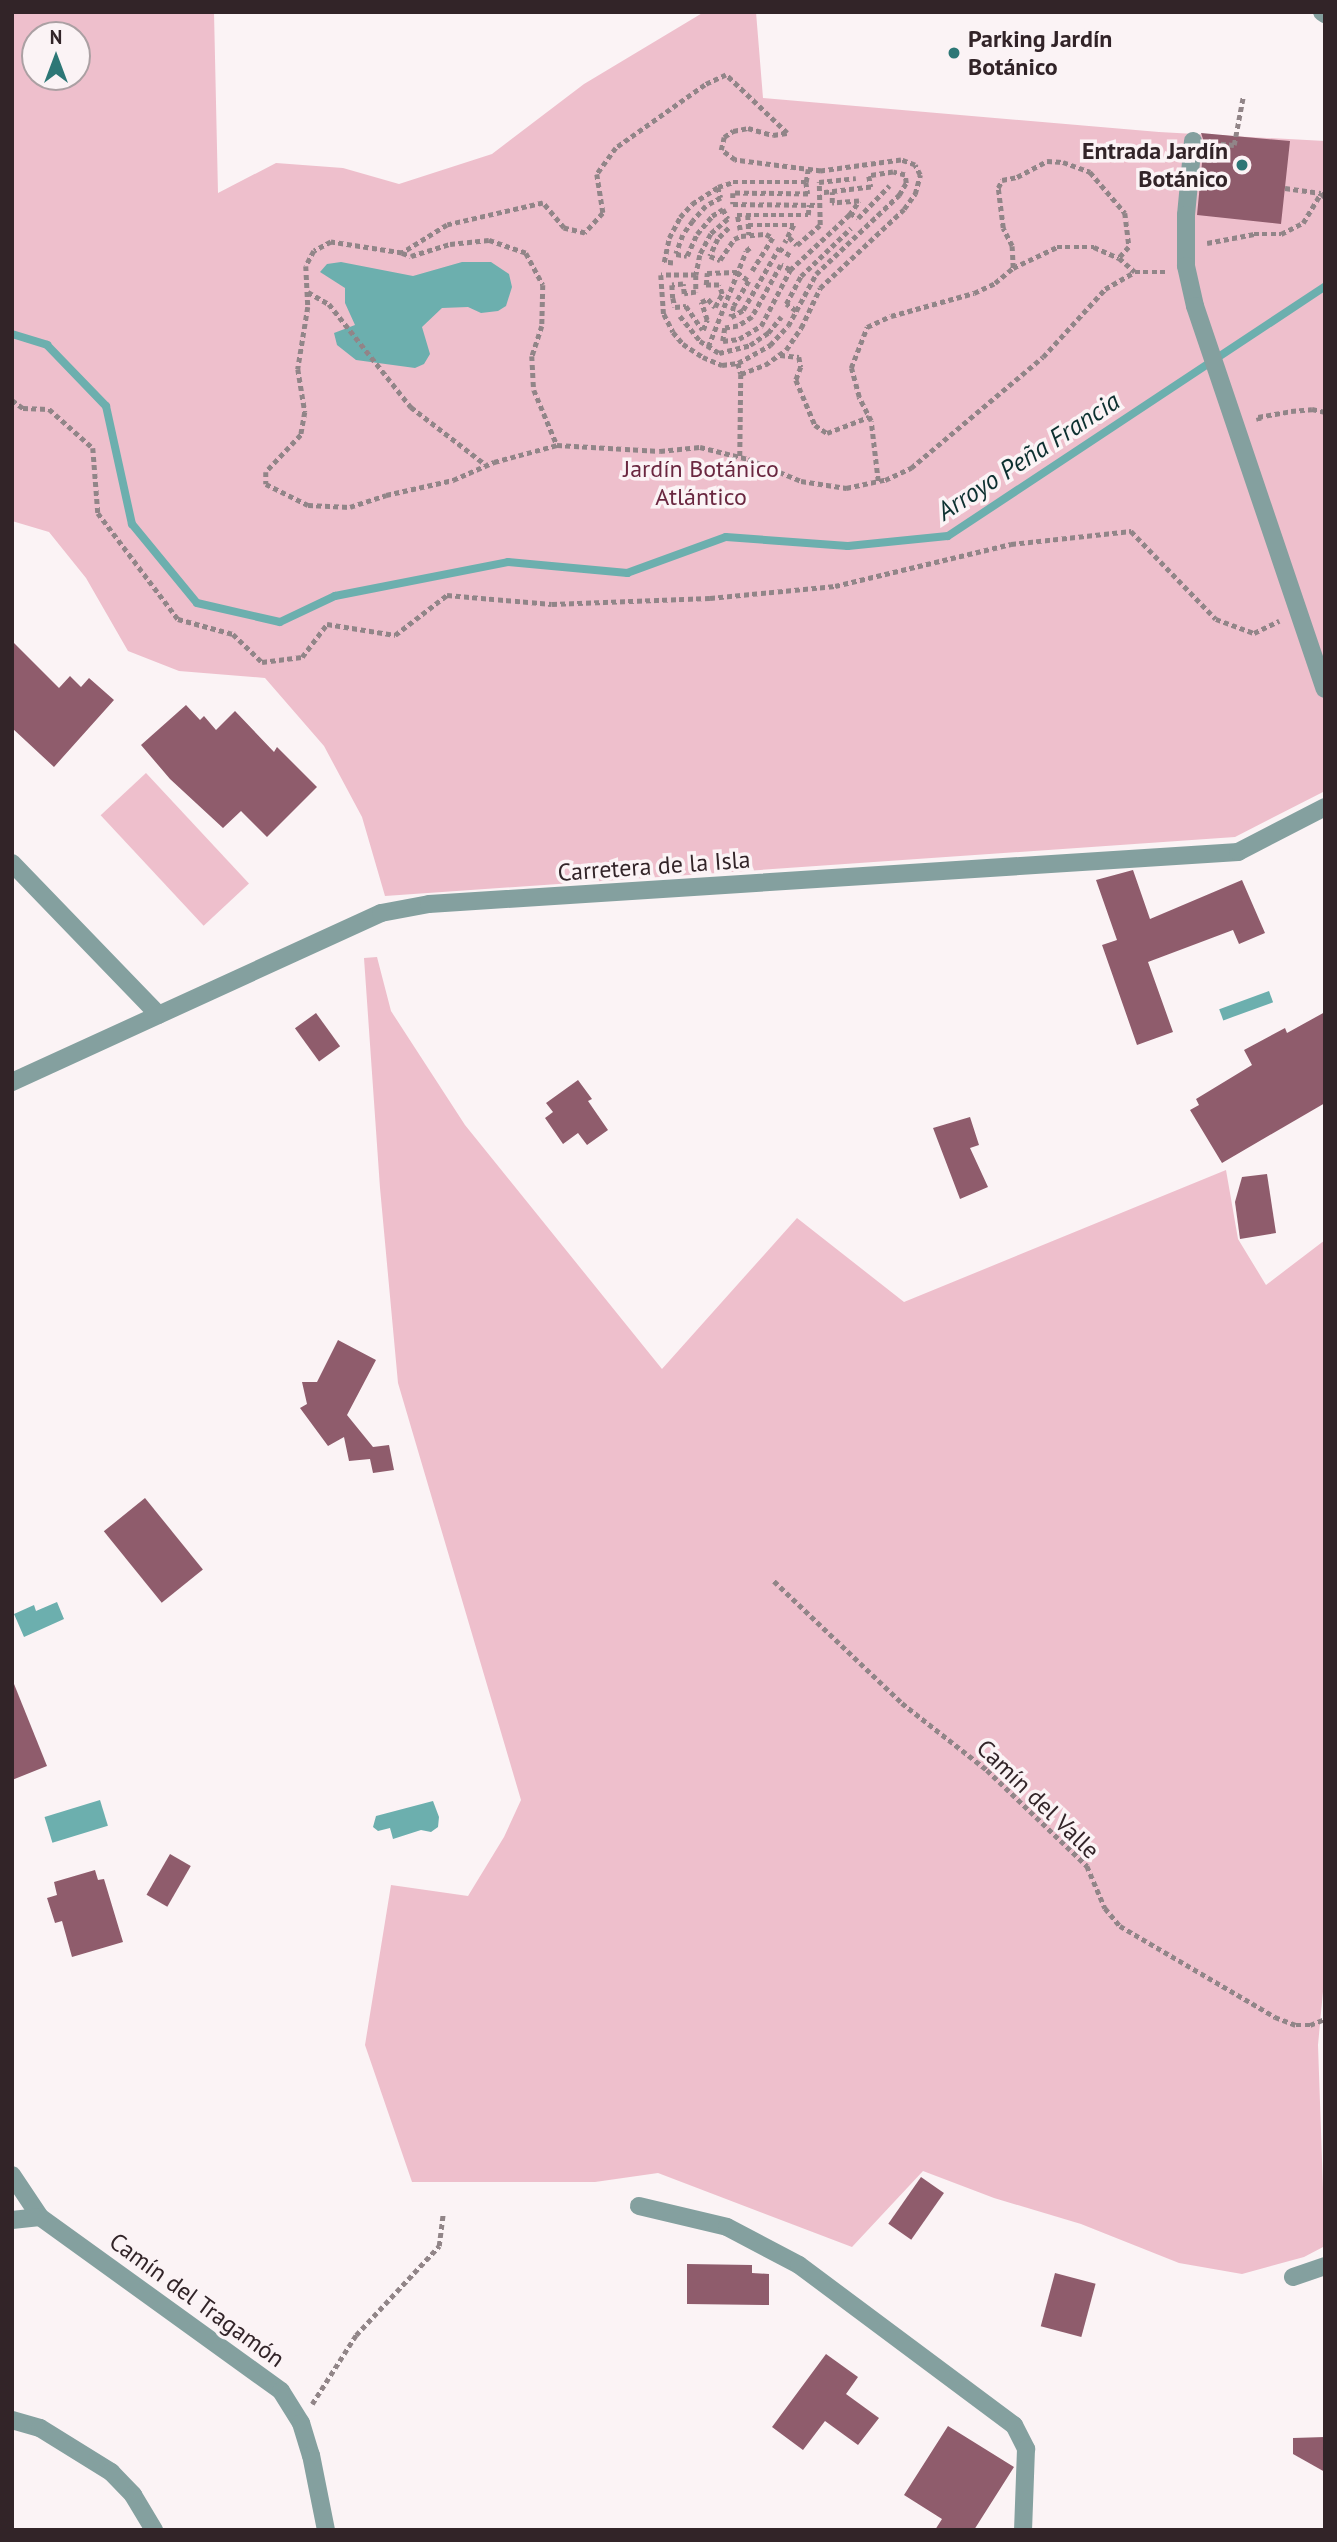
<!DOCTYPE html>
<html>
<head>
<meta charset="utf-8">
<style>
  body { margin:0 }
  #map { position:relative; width:1337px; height:2542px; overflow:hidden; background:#fbf3f5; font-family:"PT Sans",sans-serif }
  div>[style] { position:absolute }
  .green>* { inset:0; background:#eebfcc; transform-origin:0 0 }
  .water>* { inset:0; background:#6cafae; transform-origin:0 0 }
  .stream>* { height:8px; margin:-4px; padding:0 4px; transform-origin:4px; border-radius:4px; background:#6cafae }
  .building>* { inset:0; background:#8f5c6c; transform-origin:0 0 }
  .path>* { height:4.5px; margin-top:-2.25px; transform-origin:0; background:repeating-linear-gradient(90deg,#918588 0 5px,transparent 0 8.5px) }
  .minor>* { height:18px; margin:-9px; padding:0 9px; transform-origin:9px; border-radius:9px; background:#84a09f }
  .dots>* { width:19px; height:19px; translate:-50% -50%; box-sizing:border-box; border:4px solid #fbf3f5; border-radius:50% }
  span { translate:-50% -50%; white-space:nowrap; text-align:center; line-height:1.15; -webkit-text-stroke:7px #fbf3f5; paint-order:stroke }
  .poi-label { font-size:24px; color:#322428; font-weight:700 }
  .left { translate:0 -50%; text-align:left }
  .right { translate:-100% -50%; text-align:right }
  .park-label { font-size:24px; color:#6a2740 }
  .street-label { font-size:24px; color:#322428 }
  .water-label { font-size:26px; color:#0d3030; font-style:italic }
  .frame { position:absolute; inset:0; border:14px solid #322428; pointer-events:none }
  .north { position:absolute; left:21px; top:21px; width:70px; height:70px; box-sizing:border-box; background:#fbf3f5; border:2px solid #aba0a3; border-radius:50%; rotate:0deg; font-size:19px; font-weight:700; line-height:28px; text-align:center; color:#322428 }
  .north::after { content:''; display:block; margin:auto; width:24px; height:32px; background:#2d7776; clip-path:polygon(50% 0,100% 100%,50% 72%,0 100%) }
</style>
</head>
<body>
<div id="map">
  <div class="green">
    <div style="clip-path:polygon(evenodd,12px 12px,214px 12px,218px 193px,276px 163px,343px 168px,399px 184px,492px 154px,584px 84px,704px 12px,756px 12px,763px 98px,1159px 132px,1325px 141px,1325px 791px,1235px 837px,385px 896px,362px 817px,324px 746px,265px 678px,179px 671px,128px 651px,86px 578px,49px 532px,12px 521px,12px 12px,35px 35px,77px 35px,77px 77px,35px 77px,35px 35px)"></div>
    <div style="left:146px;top:773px;width:151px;height:62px;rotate:47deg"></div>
    <div style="clip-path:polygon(377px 957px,391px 1011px,465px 1125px,662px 1369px,797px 1218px,904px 1302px,1226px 1170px,1238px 1239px,1266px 1285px,1325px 1240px,1325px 1970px,1318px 2045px,1325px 2246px,1304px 2257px,1242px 2274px,1179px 2263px,1081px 2224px,994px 2198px,923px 2171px,852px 2247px,658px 2173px,595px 2182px,412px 2182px,365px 2045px,391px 1885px,468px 1896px,504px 1837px,521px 1800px,398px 1383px,380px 1188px,364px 958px)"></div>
  </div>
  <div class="water">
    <div style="clip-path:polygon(341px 262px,413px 276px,462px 262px,491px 262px,509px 274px,512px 287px,506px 306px,498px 311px,481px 313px,468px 307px,442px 308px,422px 327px,430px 354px,424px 364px,415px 368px,356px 360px,337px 345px,334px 333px,355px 325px,345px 303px,345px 288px,320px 272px,327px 264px)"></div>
    <div style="left:1269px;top:991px;width:12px;height:53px;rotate:70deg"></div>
    <div style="clip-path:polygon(57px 1602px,64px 1619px,24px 1637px,14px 1614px,34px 1605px,36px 1611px)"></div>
    <div style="left:100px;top:1800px;width:27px;height:58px;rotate:73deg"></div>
    <div style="clip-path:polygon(433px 1801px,439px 1817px,438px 1827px,431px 1832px,421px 1830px,393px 1839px,390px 1828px,378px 1831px,373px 1827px,376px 1816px)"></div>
  </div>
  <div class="stream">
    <div style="left:12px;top:334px;width:37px;rotate:17deg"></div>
    <div style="left:47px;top:345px;width:85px;rotate:46deg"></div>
    <div style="left:106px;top:406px;width:121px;rotate:77.6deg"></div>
    <div style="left:132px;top:524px;width:102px;rotate:50.6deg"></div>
    <div style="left:197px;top:603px;width:85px;rotate:12.9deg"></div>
    <div style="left:280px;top:622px;width:61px;rotate:-25.3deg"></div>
    <div style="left:335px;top:596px;width:176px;rotate:-11.1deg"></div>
    <div style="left:508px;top:562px;width:120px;rotate:5.3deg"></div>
    <div style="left:627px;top:573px;width:105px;rotate:-20deg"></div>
    <div style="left:726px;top:537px;width:122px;rotate:4.2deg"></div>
    <div style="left:848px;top:546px;width:100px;rotate:-5.7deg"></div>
    <div style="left:948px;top:536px;width:452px;rotate:-33.5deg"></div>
  </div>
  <div class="building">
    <div style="clip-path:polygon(1201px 133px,1290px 141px,1281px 224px,1197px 215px,1204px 142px)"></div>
    <div style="clip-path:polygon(12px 641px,59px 688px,70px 676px,81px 687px,89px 678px,114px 700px,54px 767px,12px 728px)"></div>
    <div style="clip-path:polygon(186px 705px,200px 720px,204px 716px,216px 730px,235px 711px,274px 752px,277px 747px,317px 787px,267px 837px,241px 811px,223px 828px,170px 779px,141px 745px)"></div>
    <div style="clip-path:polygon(1133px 870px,1150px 919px,1242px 880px,1265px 933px,1239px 944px,1233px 930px,1148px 962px,1173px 1032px,1137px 1045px,1102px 945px,1117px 940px,1096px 880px)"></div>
    <div style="clip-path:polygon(1325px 1012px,1325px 1103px,1222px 1163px,1190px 1110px,1199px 1105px,1196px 1099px,1252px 1065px,1244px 1050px,1285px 1028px,1287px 1033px)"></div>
    <div style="left:316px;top:1013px;width:41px;height:26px;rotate:54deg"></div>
    <div style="clip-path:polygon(578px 1080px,592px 1099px,588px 1101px,608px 1130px,587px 1145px,578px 1133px,563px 1144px,545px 1118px,553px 1112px,546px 1103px)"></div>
    <div style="clip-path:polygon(970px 1117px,979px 1145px,970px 1148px,988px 1187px,960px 1199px,933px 1128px)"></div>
    <div style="clip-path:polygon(1267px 1174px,1276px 1233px,1240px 1239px,1235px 1202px,1242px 1177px)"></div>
    <div style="clip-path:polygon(338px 1340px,376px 1360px,347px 1415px,373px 1447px,389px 1445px,394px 1470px,373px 1473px,370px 1459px,349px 1461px,344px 1437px,328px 1446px,300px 1408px,307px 1404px,302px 1382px,317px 1382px)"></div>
    <div style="left:145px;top:1498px;width:92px;height:53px;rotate:51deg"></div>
    <div style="clip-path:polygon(12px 1679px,47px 1766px,12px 1780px)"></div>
    <div style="left:170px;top:1854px;width:24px;height:47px;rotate:30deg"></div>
    <div style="clip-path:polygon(95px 1870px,98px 1880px,104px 1879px,123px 1942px,72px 1957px,62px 1921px,55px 1923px,47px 1898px,57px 1895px,54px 1882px)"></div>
    <div style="left:921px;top:2177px;width:28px;height:57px;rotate:35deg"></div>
    <div style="clip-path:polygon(687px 2264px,752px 2265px,752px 2273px,769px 2274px,769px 2305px,687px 2304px)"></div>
    <div style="left:1055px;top:2273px;width:42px;height:55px;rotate:15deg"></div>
    <div style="clip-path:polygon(826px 2354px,858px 2377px,846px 2394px,879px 2418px,858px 2445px,825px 2421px,803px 2450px,772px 2427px)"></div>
    <div style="clip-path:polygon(948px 2426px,1014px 2467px,974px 2530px,935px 2530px,942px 2519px,904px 2495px)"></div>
    <div style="clip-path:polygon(1325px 2437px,1325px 2472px,1293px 2454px,1293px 2438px)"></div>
  </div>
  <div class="path">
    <div style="left:1212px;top:143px;width:22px;rotate:5deg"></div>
    <div style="left:1234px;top:145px;width:49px;rotate:-79.4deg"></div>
    <div style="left:806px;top:182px;width:12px;rotate:81deg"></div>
    <div style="left:808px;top:194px;width:75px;rotate:-179.2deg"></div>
    <div style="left:733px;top:193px;width:11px;rotate:90deg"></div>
    <div style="left:733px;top:204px;width:87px;rotate:0.7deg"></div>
    <div style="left:718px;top:187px;width:11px;rotate:75deg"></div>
    <div style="left:721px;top:198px;width:17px;rotate:152deg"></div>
    <div style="left:706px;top:206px;width:20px;rotate:131deg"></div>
    <div style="left:693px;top:221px;width:17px;rotate:126deg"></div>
    <div style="left:683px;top:235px;width:20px;rotate:110deg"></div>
    <div style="left:676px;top:254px;width:11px;rotate:10deg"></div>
    <div style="left:687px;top:256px;width:24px;rotate:-66deg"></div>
    <div style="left:697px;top:234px;width:23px;rotate:-50deg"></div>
    <div style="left:712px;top:216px;width:13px;rotate:-32deg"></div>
    <div style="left:723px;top:209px;width:11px;rotate:63deg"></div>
    <div style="left:728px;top:219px;width:23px;rotate:139deg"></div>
    <div style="left:711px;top:234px;width:24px;rotate:118deg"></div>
    <div style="left:700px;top:255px;width:20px;rotate:101deg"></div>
    <div style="left:696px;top:275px;width:35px;rotate:180deg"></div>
    <div style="left:661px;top:275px;width:39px;rotate:86deg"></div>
    <div style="left:664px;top:314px;width:20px;rotate:63deg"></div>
    <div style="left:673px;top:332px;width:16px;rotate:50deg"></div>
    <div style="left:683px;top:344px;width:24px;rotate:33deg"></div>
    <div style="left:703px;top:357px;width:21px;rotate:23deg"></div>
    <div style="left:722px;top:365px;width:16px;rotate:-7deg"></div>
    <div style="left:738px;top:363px;width:37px;rotate:-29deg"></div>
    <div style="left:770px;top:345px;width:26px;rotate:-47deg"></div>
    <div style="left:788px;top:326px;width:59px;rotate:-61.7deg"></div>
    <div style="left:816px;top:274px;width:115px;rotate:-43.6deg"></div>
    <div style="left:899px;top:195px;width:14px;rotate:-60deg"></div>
    <div style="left:906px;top:183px;width:8px;rotate:-97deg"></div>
    <div style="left:905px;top:175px;width:12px;rotate:-166deg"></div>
    <div style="left:893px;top:172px;width:24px;rotate:171deg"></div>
    <div style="left:869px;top:176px;width:11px;rotate:80deg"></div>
    <div style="left:871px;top:187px;width:51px;rotate:173.3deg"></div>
    <div style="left:1285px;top:188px;width:36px;rotate:8deg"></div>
    <div style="left:1321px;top:193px;width:6px;rotate:45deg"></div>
    <div style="left:850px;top:213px;width:9px;rotate:32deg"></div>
    <div style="left:858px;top:218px;width:45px;rotate:-45.9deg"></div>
    <div style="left:748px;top:215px;width:20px;rotate:87deg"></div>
    <div style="left:748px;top:225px;width:46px"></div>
    <div style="left:794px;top:225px;width:20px;rotate:117deg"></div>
    <div style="left:729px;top:228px;width:16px;rotate:135deg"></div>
    <div style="left:718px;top:239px;width:19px;rotate:115deg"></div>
    <div style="left:710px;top:256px;width:11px;rotate:22deg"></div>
    <div style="left:720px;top:260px;width:25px;rotate:-56deg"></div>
    <div style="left:734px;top:239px;width:8px;rotate:-23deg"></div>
    <div style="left:741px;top:236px;width:25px;rotate:-5deg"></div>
    <div style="left:766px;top:234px;width:8px;rotate:30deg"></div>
    <div style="left:773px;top:238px;width:39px;rotate:122deg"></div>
    <div style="left:740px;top:230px;width:15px;rotate:-101deg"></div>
    <div style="left:737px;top:215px;width:71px"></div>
    <div style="left:808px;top:215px;width:10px;rotate:-84deg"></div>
    <div style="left:789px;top:237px;width:11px;rotate:45deg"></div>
    <div style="left:797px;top:245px;width:30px;rotate:-41deg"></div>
    <div style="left:820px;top:225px;width:43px;rotate:-91.3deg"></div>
    <div style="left:819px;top:182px;width:37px;rotate:-6deg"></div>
    <div style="left:1207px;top:243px;width:48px;rotate:-10.8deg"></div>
    <div style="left:1254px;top:234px;width:27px"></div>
    <div style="left:1281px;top:234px;width:25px;rotate:-27deg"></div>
    <div style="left:1303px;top:223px;width:35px;rotate:-59deg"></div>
    <div style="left:402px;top:253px;width:72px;rotate:-171.2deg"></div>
    <div style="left:331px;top:242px;width:19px;rotate:152deg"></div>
    <div style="left:314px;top:251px;width:17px;rotate:118deg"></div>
    <div style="left:306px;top:266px;width:41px;rotate:87.2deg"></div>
    <div style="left:308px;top:307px;width:63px;rotate:99.2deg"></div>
    <div style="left:298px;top:369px;width:44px;rotate:80.8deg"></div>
    <div style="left:305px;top:412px;width:23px;rotate:100deg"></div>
    <div style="left:301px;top:435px;width:51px;rotate:133.4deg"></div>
    <div style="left:266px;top:472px;width:12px;rotate:90deg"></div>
    <div style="left:266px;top:484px;width:47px;rotate:26.6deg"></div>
    <div style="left:308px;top:505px;width:42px;rotate:2.7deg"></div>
    <div style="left:350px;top:507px;width:38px;rotate:-18deg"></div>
    <div style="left:386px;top:495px;width:69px;rotate:-12.6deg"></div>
    <div style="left:453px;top:480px;width:45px;rotate:-23.7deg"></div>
    <div style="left:494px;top:462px;width:65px;rotate:-15.1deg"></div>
    <div style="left:673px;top:263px;width:9px;rotate:-174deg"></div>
    <div style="left:664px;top:262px;width:25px;rotate:-78deg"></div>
    <div style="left:669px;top:238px;width:24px;rotate:-62deg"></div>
    <div style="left:680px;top:217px;width:18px;rotate:-47deg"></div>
    <div style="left:692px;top:204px;width:31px;rotate:-33deg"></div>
    <div style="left:718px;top:187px;width:16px;rotate:-18deg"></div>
    <div style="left:733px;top:182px;width:73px"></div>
    <div style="left:806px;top:182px;width:13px;rotate:-81deg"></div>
    <div style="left:1013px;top:268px;width:22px;rotate:-93deg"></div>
    <div style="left:1012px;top:246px;width:20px;rotate:-117deg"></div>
    <div style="left:1003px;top:228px;width:40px;rotate:-97.1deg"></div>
    <div style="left:998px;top:188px;width:9px;rotate:-63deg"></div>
    <div style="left:1002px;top:180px;width:15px;rotate:-11deg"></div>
    <div style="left:1017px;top:177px;width:34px;rotate:-28deg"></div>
    <div style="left:1047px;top:161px;width:16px;rotate:4deg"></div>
    <div style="left:1063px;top:162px;width:29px;rotate:20deg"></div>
    <div style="left:1090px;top:172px;width:54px;rotate:49.5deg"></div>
    <div style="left:1125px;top:213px;width:34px;rotate:83deg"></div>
    <div style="left:1129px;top:247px;width:15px;rotate:132deg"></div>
    <div style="left:790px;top:270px;width:10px;rotate:-151deg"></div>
    <div style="left:781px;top:265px;width:60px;rotate:119.1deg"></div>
    <div style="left:752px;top:317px;width:17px;rotate:147deg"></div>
    <div style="left:738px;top:326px;width:13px;rotate:171deg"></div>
    <div style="left:725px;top:328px;width:13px;rotate:99deg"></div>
    <div style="left:723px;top:341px;width:16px;rotate:-7deg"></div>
    <div style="left:739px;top:339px;width:26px;rotate:-31deg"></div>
    <div style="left:761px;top:326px;width:63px;rotate:-62.6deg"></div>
    <div style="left:790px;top:270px;width:81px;rotate:-43deg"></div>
    <div style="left:849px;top:215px;width:17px;rotate:-54deg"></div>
    <div style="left:859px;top:201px;width:27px;rotate:176deg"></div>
    <div style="left:832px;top:203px;width:11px;rotate:-90deg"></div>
    <div style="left:696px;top:275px;width:17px;rotate:90deg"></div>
    <div style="left:696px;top:292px;width:12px;rotate:171deg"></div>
    <div style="left:684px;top:294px;width:10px;rotate:-96deg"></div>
    <div style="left:683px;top:284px;width:11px;rotate:175deg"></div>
    <div style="left:672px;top:285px;width:13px;rotate:86deg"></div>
    <div style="left:673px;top:298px;width:9px;rotate:77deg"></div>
    <div style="left:675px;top:307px;width:11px;rotate:-5deg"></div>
    <div style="left:686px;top:306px;width:29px;rotate:55deg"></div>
    <div style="left:703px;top:330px;width:11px;rotate:-68deg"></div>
    <div style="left:707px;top:320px;width:19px;rotate:-108deg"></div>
    <div style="left:701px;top:302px;width:8px;rotate:-23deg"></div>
    <div style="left:708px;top:299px;width:11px;rotate:49deg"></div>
    <div style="left:715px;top:307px;width:15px;rotate:-62deg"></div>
    <div style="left:722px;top:294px;width:9px;rotate:-108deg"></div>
    <div style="left:719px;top:285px;width:13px;rotate:180deg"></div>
    <div style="left:706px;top:285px;width:12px;rotate:-85deg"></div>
    <div style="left:707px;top:273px;width:30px;rotate:-2deg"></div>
    <div style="left:737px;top:272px;width:15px;rotate:37deg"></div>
    <div style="left:749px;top:281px;width:29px;rotate:121deg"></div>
    <div style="left:734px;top:306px;width:11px;rotate:105deg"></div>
    <div style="left:731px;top:317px;width:14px;rotate:-30deg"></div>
    <div style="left:743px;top:310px;width:72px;rotate:-59.9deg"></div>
    <div style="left:779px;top:248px;width:14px;rotate:34deg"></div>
    <div style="left:308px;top:292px;width:24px;rotate:30deg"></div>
    <div style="left:329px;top:304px;width:132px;rotate:51.5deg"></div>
    <div style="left:411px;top:407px;width:95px;rotate:37.7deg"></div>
    <div style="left:796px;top:311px;width:12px;rotate:-145deg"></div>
    <div style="left:786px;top:304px;width:32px;rotate:-62deg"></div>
    <div style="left:801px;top:276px;width:69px;rotate:-43.8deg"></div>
    <div style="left:680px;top:316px;width:32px;rotate:51deg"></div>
    <div style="left:700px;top:341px;width:22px;rotate:32deg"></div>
    <div style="left:719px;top:353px;width:32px;rotate:-14deg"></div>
    <div style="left:750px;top:345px;width:22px;rotate:-34deg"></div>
    <div style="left:768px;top:333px;width:21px;rotate:-51deg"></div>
    <div style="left:708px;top:347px;width:103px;rotate:-68.4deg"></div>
    <div style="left:746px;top:251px;width:8px;rotate:-40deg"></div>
    <div style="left:780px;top:355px;width:19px;rotate:6deg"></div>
    <div style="left:799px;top:357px;width:10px;rotate:79deg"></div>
    <div style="left:801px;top:367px;width:14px;rotate:111deg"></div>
    <div style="left:796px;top:380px;width:49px;rotate:67.1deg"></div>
    <div style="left:815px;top:425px;width:14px;rotate:34deg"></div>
    <div style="left:827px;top:433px;width:45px;rotate:-20.9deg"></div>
    <div style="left:738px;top:363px;width:11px;rotate:75deg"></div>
    <div style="left:741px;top:374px;width:82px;rotate:90.7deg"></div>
    <div style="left:741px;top:374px;width:26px;rotate:-21deg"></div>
    <div style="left:765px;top:365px;width:26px;rotate:-36deg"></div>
    <div style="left:786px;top:350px;width:27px;rotate:-56deg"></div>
    <div style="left:801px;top:328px;width:44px;rotate:-64.6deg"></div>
    <div style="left:820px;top:288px;width:115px;rotate:-43.2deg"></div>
    <div style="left:904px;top:209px;width:19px;rotate:-54deg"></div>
    <div style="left:915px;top:194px;width:20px;rotate:-75deg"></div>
    <div style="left:920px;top:175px;width:11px;rotate:-117deg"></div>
    <div style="left:915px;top:165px;width:15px;rotate:-160deg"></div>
    <div style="left:901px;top:160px;width:81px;rotate:172.2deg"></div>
    <div style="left:821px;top:171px;width:87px;rotate:-172.7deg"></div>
    <div style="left:735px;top:160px;width:17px;rotate:-144deg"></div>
    <div style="left:721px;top:150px;width:13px;rotate:-77deg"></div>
    <div style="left:724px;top:137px;width:11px;rotate:-34deg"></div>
    <div style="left:733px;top:131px;width:15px;rotate:-11deg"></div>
    <div style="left:748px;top:128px;width:26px;rotate:16deg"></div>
    <div style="left:773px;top:135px;width:14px;rotate:-8deg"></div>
    <div style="left:787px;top:133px;width:84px;rotate:-136.4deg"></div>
    <div style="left:726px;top:75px;width:23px;rotate:155deg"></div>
    <div style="left:705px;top:85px;width:109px;rotate:144.7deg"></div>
    <div style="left:616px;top:148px;width:32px;rotate:126deg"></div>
    <div style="left:597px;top:174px;width:39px;rotate:81deg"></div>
    <div style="left:603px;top:213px;width:27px;rotate:132deg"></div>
    <div style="left:585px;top:233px;width:22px;rotate:-167deg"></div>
    <div style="left:564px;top:228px;width:33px;rotate:-130deg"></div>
    <div style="left:543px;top:203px;width:98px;rotate:167.1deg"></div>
    <div style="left:447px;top:225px;width:53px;rotate:148.1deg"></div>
    <div style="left:402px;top:253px;width:9px;rotate:18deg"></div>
    <div style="left:411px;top:256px;width:41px;rotate:-17.1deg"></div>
    <div style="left:450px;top:244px;width:39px;rotate:-6deg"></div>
    <div style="left:489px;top:240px;width:39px;rotate:19deg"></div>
    <div style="left:526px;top:253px;width:36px;rotate:62deg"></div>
    <div style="left:543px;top:285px;width:41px;rotate:91.4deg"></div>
    <div style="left:542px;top:326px;width:32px;rotate:108deg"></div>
    <div style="left:532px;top:356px;width:34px;rotate:87deg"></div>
    <div style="left:534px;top:390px;width:60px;rotate:67.3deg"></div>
    <div style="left:557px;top:445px;width:103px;rotate:3.3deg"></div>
    <div style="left:660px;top:451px;width:40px;rotate:-5.7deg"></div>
    <div style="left:700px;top:447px;width:49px;rotate:14deg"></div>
    <div style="left:748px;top:459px;width:57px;rotate:22.5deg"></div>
    <div style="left:801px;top:481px;width:46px;rotate:8.8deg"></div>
    <div style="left:846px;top:488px;width:40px;rotate:-12deg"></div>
    <div style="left:885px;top:480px;width:29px;rotate:-25deg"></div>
    <div style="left:911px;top:468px;width:172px;rotate:-40.1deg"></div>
    <div style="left:1043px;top:357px;width:92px;rotate:-47.6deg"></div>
    <div style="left:1105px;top:289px;width:34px;rotate:-30deg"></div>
    <div style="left:1135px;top:272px;width:31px"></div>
    <div style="left:12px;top:400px;width:14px;rotate:36deg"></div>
    <div style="left:23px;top:408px;width:26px;rotate:2deg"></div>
    <div style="left:49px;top:409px;width:59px;rotate:41.6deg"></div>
    <div style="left:93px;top:448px;width:65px;rotate:85.6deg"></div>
    <div style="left:98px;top:513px;width:133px;rotate:53deg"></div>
    <div style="left:178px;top:619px;width:57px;rotate:15.3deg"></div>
    <div style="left:233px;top:634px;width:40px;rotate:44deg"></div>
    <div style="left:262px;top:662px;width:40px;rotate:-7.1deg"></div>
    <div style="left:302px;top:657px;width:41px;rotate:-52.9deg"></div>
    <div style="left:327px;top:624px;width:69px;rotate:9.2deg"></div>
    <div style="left:395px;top:635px;width:66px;rotate:-37.6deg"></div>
    <div style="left:447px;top:595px;width:105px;rotate:4.9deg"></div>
    <div style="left:552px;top:604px;width:158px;rotate:-2.2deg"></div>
    <div style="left:710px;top:598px;width:126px;rotate:-5.5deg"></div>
    <div style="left:835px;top:586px;width:181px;rotate:-13.4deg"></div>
    <div style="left:1011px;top:544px;width:121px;rotate:-6.2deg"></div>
    <div style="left:1131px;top:531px;width:122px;rotate:46deg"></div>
    <div style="left:1216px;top:619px;width:40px;rotate:20.2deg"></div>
    <div style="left:1254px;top:633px;width:28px;rotate:-26deg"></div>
    <div style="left:1259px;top:421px;width:4px;rotate:-104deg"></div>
    <div style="left:1258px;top:417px;width:34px;rotate:-10deg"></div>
    <div style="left:1291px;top:411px;width:21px;rotate:-5deg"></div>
    <div style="left:1312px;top:409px;width:13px;rotate:13deg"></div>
    <div style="left:878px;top:481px;width:60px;rotate:-96.7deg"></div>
    <div style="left:871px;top:421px;width:27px;rotate:-117deg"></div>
    <div style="left:859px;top:397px;width:30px;rotate:-105deg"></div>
    <div style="left:851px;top:368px;width:44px;rotate:-68.7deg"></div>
    <div style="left:867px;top:327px;width:26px;rotate:-25deg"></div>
    <div style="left:891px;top:316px;width:86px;rotate:-15.5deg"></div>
    <div style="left:974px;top:293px;width:23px;rotate:-25deg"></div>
    <div style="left:995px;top:283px;width:23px;rotate:-40deg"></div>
    <div style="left:1013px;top:268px;width:49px;rotate:-25.5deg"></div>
    <div style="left:1057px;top:247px;width:37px"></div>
    <div style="left:1094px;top:247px;width:27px;rotate:24deg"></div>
    <div style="left:1119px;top:258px;width:21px;rotate:41deg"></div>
    <div style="left:774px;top:1581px;width:177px;rotate:43.6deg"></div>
    <div style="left:902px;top:1703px;width:108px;rotate:38.2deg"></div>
    <div style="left:987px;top:1770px;width:139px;rotate:43.8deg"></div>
    <div style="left:1087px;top:1866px;width:46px;rotate:66.8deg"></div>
    <div style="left:1105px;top:1908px;width:23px;rotate:50deg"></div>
    <div style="left:1120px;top:1926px;width:180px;rotate:30.4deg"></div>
    <div style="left:1275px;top:2017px;width:22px;rotate:21deg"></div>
    <div style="left:1296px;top:2025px;width:14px"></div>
    <div style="left:1310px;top:2025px;width:16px;rotate:-22deg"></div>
    <div style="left:312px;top:2404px;width:82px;rotate:-57.5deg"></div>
    <div style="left:356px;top:2335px;width:122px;rotate:-47deg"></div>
    <div style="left:439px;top:2246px;width:31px;rotate:-83deg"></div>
  </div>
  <div class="minor">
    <div style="left:1322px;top:12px;width:4px;rotate:34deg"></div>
    <div style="left:1193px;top:141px;width:74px;rotate:95.4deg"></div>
    <div style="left:1186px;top:215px;width:51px;rotate:90deg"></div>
    <div style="left:1186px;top:266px;width:41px;rotate:77.3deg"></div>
    <div style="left:1195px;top:306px;width:404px;rotate:71.3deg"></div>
    <div style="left:12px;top:863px;width:211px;rotate:46deg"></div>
    <div style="left:12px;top:1082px;width:406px;rotate:-24.6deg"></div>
    <div style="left:381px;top:913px;width:49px;rotate:-10.6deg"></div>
    <div style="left:429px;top:904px;width:811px;rotate:-3.68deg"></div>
    <div style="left:1238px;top:852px;width:98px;rotate:-27.3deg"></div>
    <div style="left:12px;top:2175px;width:50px;rotate:56.3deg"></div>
    <div style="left:40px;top:2217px;width:297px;rotate:35.8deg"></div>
    <div style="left:281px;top:2391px;width:38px;rotate:58deg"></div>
    <div style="left:301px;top:2423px;width:34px;rotate:73deg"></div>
    <div style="left:311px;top:2455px;width:76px;rotate:78.7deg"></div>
    <div style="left:639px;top:2206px;width:90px;rotate:13.4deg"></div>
    <div style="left:727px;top:2227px;width:81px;rotate:27.8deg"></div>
    <div style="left:799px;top:2265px;width:268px;rotate:36.7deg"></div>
    <div style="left:1014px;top:2425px;width:27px;rotate:63deg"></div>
    <div style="left:1026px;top:2449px;width:81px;rotate:92.1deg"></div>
    <div style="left:12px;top:2220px;width:28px;rotate:-6deg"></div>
    <div style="left:1293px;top:2277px;width:34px;rotate:-19deg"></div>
    <div style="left:12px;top:2420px;width:29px;rotate:16deg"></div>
    <div style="left:40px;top:2428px;width:84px;rotate:31.8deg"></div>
    <div style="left:111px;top:2472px;width:32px;rotate:46deg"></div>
    <div style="left:133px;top:2495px;width:41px;rotate:59deg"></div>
  </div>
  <div class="dots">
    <div style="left:954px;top:53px;background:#2d7776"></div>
    <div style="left:1242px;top:165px;background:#2d7776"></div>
  </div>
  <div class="poi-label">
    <span class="left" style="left:968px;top:53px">Parking Jardín<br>Botánico</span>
    <span class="right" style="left:1228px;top:165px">Entrada Jardín<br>Botánico</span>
  </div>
  <div class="park-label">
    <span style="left:701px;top:483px">Jardín Botánico<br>Atlántico</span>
  </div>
  <div class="street-label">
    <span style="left:654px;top:866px;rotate:-4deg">Carretera de la Isla</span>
    <span style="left:1038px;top:1799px;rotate:44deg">Camín del Valle</span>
    <span style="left:197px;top:2300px;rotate:36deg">Camín del Tragamón</span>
  </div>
  <div class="water-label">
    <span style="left:1028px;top:456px;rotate:-33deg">Arroyo Peña Francia</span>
  </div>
  <div class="frame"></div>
  <div class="north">N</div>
</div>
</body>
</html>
